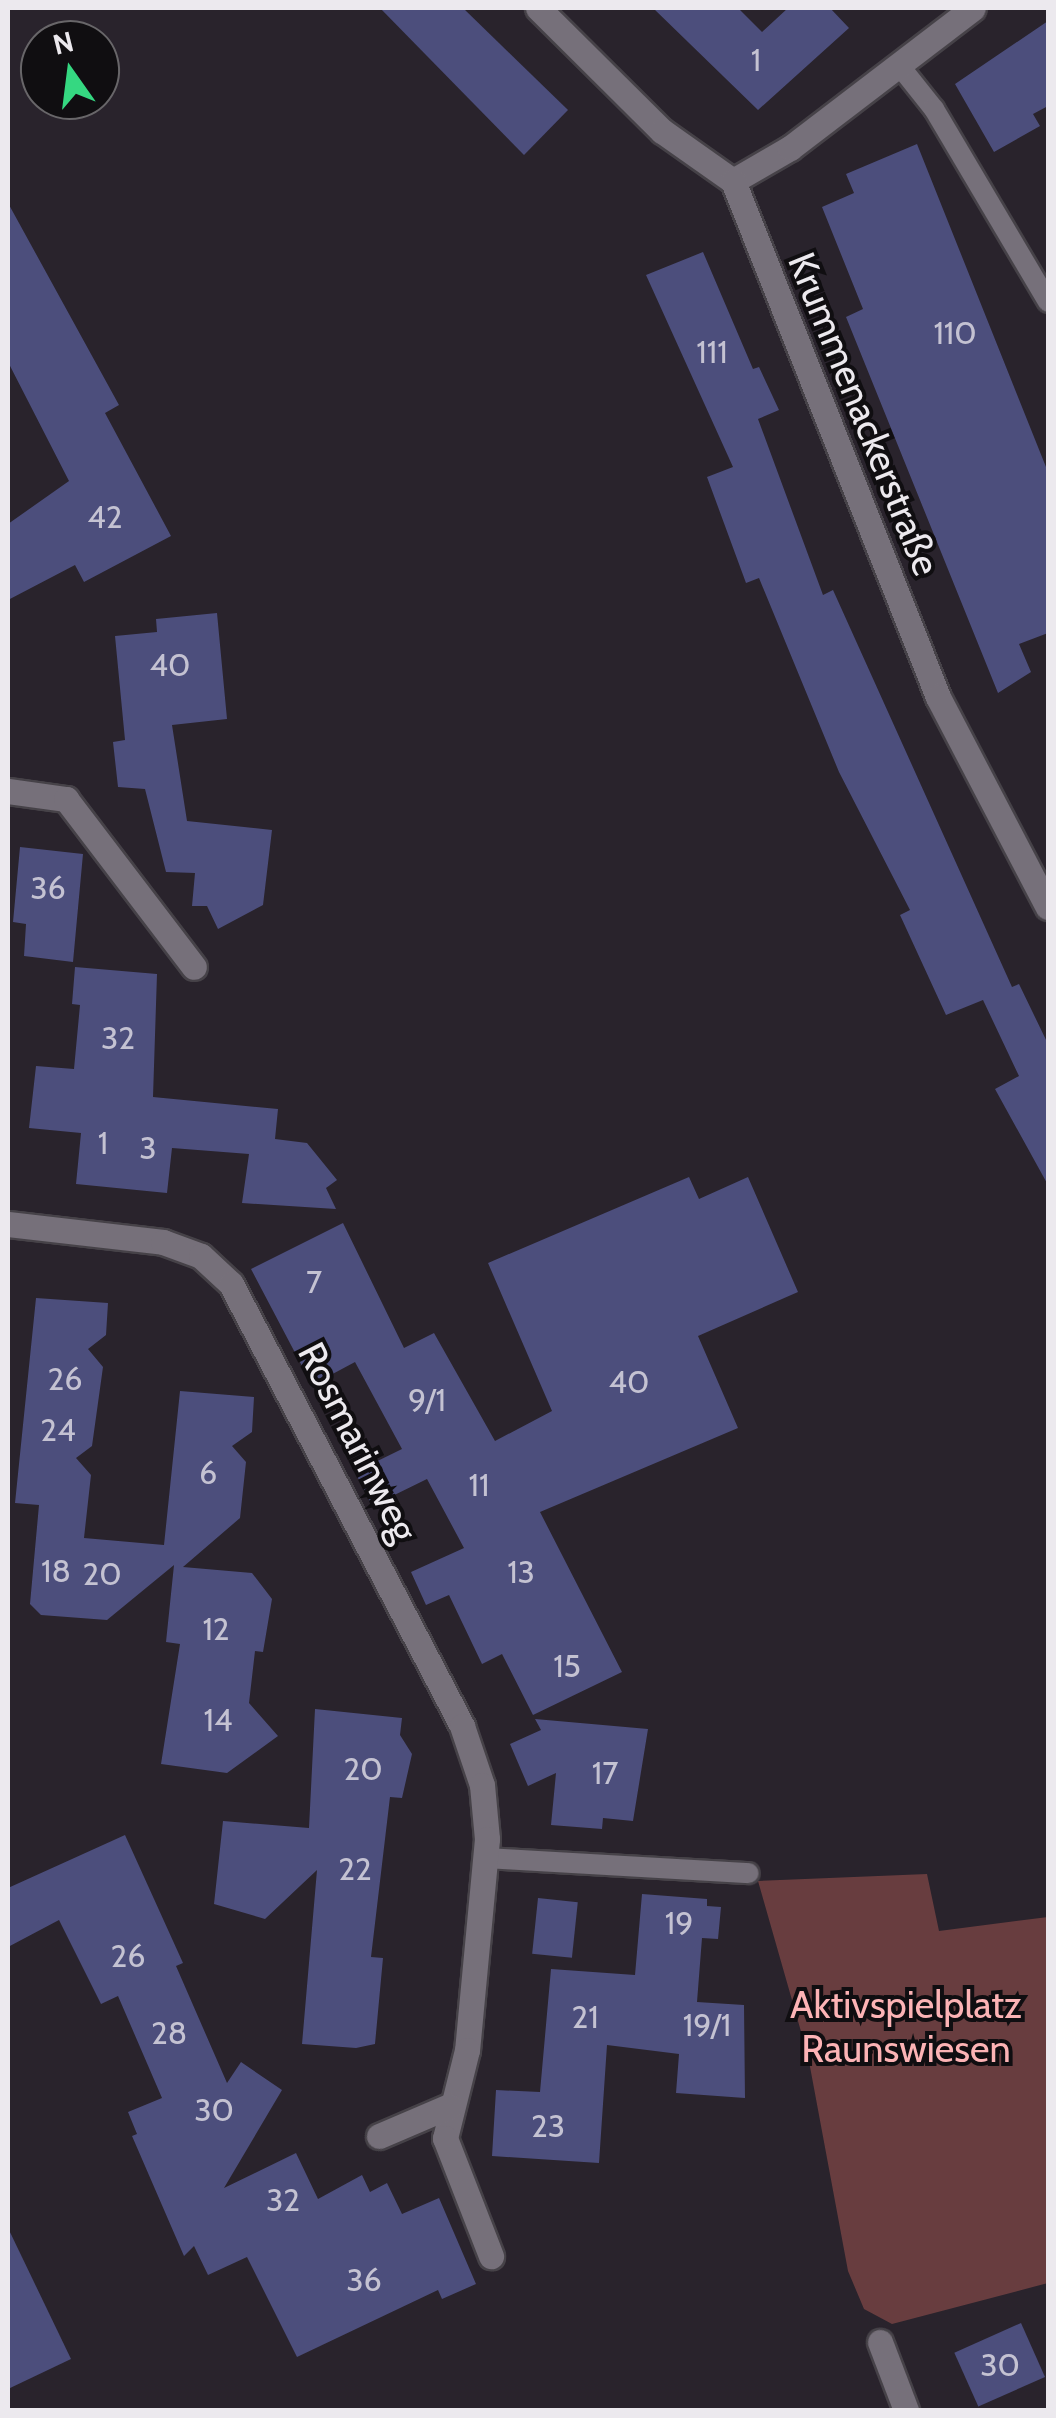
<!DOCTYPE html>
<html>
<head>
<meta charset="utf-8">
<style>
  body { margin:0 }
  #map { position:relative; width:1056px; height:2418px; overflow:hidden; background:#29232c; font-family:Cabin,sans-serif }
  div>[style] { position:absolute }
  .green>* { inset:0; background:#683d3f }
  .building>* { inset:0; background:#4c4e7c; transform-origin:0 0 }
  .roads { filter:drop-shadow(2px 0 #464248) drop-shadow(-2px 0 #464248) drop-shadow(0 2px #464248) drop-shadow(0 -2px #464248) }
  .service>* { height:20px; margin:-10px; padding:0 10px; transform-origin:10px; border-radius:10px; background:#76707a }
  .minor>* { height:25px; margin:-12.5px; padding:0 12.5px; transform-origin:12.5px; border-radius:12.5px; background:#76707a }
  .tertiary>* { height:25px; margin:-12.5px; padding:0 12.5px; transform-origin:12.5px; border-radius:12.5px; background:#76707a }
  .secondary>* { height:25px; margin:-12.5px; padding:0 12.5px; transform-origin:12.5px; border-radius:12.5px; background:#76707a }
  span { translate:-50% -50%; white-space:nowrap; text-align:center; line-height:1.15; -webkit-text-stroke:8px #100e11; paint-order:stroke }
  .number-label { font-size:32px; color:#c4c2d2 }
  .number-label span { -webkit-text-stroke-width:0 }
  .street-label { font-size:38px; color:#ece9ee }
  .park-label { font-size:38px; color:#fcb3b5 }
  .frame { position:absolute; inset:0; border:10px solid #ece9ee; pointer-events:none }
  .north { position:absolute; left:20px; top:20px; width:100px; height:100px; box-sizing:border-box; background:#100e11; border:2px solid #686669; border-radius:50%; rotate:346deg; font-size:28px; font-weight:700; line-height:40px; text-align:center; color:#ece9ee }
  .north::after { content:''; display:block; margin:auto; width:35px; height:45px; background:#35d881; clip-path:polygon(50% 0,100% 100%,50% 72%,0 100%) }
</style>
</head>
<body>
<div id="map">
  <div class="green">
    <div style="clip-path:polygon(927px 1874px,939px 1931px,1048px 1917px,1048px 2283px,892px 2324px,864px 2309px,848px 2271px,808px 2056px,758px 1881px)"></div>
  </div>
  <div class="building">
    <div style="clip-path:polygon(380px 8px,463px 8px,568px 110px,524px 155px)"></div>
    <div style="clip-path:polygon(653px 8px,738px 8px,762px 32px,788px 8px,830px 8px,849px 28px,758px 110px)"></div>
    <div style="clip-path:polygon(1048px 21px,1048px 106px,1033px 114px,1040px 126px,994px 152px,955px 84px)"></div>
    <div style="clip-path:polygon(917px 144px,1048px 472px,1048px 633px,1019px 644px,1031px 672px,998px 693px,846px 317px,863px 309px,822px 207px,854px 193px,846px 174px)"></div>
    <div style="clip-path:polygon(8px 203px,119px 405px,105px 413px,171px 536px,84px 582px,75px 565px,8px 600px,8px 524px,69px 481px,8px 362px)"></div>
    <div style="clip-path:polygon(703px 252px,753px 369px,759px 367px,779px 410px,758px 419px,823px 595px,833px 590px,1012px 987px,1019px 984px,1048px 1044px,1048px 1185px,995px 1089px,1019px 1076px,983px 1000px,946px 1015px,900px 915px,910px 910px,839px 772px,759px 578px,746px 583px,707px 477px,733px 467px,646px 275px)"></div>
    <div style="clip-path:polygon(217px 613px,227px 719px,172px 725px,187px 821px,272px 830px,263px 905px,218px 929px,207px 906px,192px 906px,195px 873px,166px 872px,145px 789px,118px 787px,113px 742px,125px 740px,115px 636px,157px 632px,156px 619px)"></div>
    <div style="clip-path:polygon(20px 847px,83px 854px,73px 962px,24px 956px,26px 924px,13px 922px)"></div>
    <div style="clip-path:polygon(75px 967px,157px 974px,153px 1097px,278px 1109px,275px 1139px,307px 1143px,337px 1180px,326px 1188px,336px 1209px,242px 1203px,249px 1154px,172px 1148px,167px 1193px,76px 1184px,81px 1133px,29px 1128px,36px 1066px,74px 1069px,80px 1005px,72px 1004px)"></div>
    <div style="clip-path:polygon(689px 1177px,699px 1199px,748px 1177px,798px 1292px,698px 1336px,738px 1428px,540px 1512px,622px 1672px,533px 1715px,502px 1654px,482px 1664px,449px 1595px,426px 1605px,411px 1572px,464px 1548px,427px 1479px,372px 1506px,355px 1472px,402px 1449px,355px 1362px,312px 1385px,251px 1269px,343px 1223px,404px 1348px,434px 1333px,495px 1441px,552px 1411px,488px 1263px)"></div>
    <div style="clip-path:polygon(36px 1298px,108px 1303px,106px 1335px,88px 1349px,103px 1367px,92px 1446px,76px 1458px,91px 1475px,84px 1538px,164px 1545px,180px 1391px,254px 1397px,252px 1432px,232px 1446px,246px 1462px,240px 1518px,183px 1567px,252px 1573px,272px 1599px,263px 1652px,255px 1651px,249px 1703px,278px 1736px,227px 1773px,161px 1764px,180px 1644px,166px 1642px,174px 1565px,107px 1620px,41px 1615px,30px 1604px,39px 1505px,15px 1503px)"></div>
    <div style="clip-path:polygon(315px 1709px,402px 1718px,400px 1735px,412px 1754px,402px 1798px,390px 1797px,371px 1957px,383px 1958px,375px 2044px,356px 2048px,302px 2044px,317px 1870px,265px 1919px,214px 1904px,223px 1821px,309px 1828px)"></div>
    <div style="clip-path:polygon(535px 1719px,648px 1729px,633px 1821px,603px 1818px,602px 1829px,551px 1825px,556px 1773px,528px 1786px,510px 1744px,541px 1730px)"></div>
    <div style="clip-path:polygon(125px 1835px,183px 1963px,176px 1966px,227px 2083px,241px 2062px,282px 2090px,224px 2188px,296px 2153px,318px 2199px,362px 2175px,370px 2192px,387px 2183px,402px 2214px,439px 2198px,476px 2284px,442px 2299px,438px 2290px,297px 2357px,247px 2257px,208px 2275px,194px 2246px,184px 2256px,132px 2136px,137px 2134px,128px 2112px,162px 2098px,118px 1996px,101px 2004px,59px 1920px,8px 1947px,8px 1888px)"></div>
    <div style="clip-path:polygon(642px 1894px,707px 1899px,707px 1906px,721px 1907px,718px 1939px,702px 1938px,697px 2002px,744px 2005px,745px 2098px,676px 2093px,679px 2054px,607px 2045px,599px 2163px,492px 2156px,496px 2090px,540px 2092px,551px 1969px,635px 1975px)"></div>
    <div style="left:538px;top:1898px;width:40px;height:56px;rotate:6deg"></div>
    <div style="clip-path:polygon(8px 2228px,71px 2359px,8px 2389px)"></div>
    <div style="left:1021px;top:2323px;width:59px;height:73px;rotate:66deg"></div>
  </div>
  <div class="roads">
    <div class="service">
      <div style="left:899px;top:65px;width:56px;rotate:51.5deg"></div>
      <div style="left:934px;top:109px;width:224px;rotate:59.4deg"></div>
      <div style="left:487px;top:1858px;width:262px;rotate:3.3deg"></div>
    </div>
    <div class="minor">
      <div style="left:8px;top:791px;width:59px;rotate:7.9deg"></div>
      <div style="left:66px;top:799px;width:211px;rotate:52.7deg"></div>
      <div style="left:8px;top:1224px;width:156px;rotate:6.6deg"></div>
      <div style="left:163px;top:1242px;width:40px;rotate:20.2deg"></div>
      <div style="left:201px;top:1256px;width:41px;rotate:43deg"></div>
      <div style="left:231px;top:1284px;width:499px;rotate:62.4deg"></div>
      <div style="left:462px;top:1726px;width:62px;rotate:71.3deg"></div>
      <div style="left:482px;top:1785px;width:54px;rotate:84.7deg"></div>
      <div style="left:487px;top:1839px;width:212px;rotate:95.4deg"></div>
      <div style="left:467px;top:2050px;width:91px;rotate:104deg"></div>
      <div style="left:445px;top:2138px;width:127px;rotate:68.7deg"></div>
      <div style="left:379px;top:2136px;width:76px;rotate:-23.2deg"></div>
      <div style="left:880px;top:2342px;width:73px;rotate:69.1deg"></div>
    </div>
    <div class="tertiary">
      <div style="left:733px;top:181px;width:66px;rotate:-30.1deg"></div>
      <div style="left:790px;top:148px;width:230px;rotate:-37.4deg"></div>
    </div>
    <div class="secondary">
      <div style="left:538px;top:8px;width:175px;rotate:44.8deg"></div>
      <div style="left:662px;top:131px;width:87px;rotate:35.2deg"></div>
      <div style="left:733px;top:181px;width:555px;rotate:68.33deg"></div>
      <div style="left:938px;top:697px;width:237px;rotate:62.4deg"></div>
    </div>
  </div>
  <div class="number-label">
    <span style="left:756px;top:60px">1</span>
    <span style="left:955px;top:333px">110</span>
    <span style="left:712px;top:352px">111</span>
    <span style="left:105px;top:517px">42</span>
    <span style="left:170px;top:665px">40</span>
    <span style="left:48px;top:888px">36</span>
    <span style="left:118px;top:1038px">32</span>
    <span style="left:103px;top:1143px">1</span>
    <span style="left:148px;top:1148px">3</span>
    <span style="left:314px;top:1282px">7</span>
    <span style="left:65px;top:1379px">26</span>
    <span style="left:629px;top:1382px">40</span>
    <span style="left:427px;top:1400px">9/1</span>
    <span style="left:58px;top:1430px">24</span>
    <span style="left:208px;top:1473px">6</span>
    <span style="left:479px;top:1485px">11</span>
    <span style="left:56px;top:1571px">18</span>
    <span style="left:521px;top:1572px">13</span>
    <span style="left:102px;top:1574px">20</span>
    <span style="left:216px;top:1629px">12</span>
    <span style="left:567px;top:1666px">15</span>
    <span style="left:218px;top:1720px">14</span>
    <span style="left:363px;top:1769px">20</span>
    <span style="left:605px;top:1773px">17</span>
    <span style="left:355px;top:1869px">22</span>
    <span style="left:679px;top:1923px">19</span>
    <span style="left:128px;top:1956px">26</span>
    <span style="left:585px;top:2017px">21</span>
    <span style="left:707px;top:2025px">19/1</span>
    <span style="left:169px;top:2033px">28</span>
    <span style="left:214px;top:2110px">30</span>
    <span style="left:548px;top:2126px">23</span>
    <span style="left:283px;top:2200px">32</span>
    <span style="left:364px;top:2280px">36</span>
    <span style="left:1000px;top:2365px">30</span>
  </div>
  <div class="street-label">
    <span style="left:864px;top:414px;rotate:68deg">Krummenackerstraße</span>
    <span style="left:358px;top:1442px;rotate:63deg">Rosmarinweg</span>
  </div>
  <div class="park-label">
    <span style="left:906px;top:2027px">Aktivspielplatz<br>Raunswiesen</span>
  </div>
  <div class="frame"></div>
  <div class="north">N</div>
</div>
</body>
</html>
